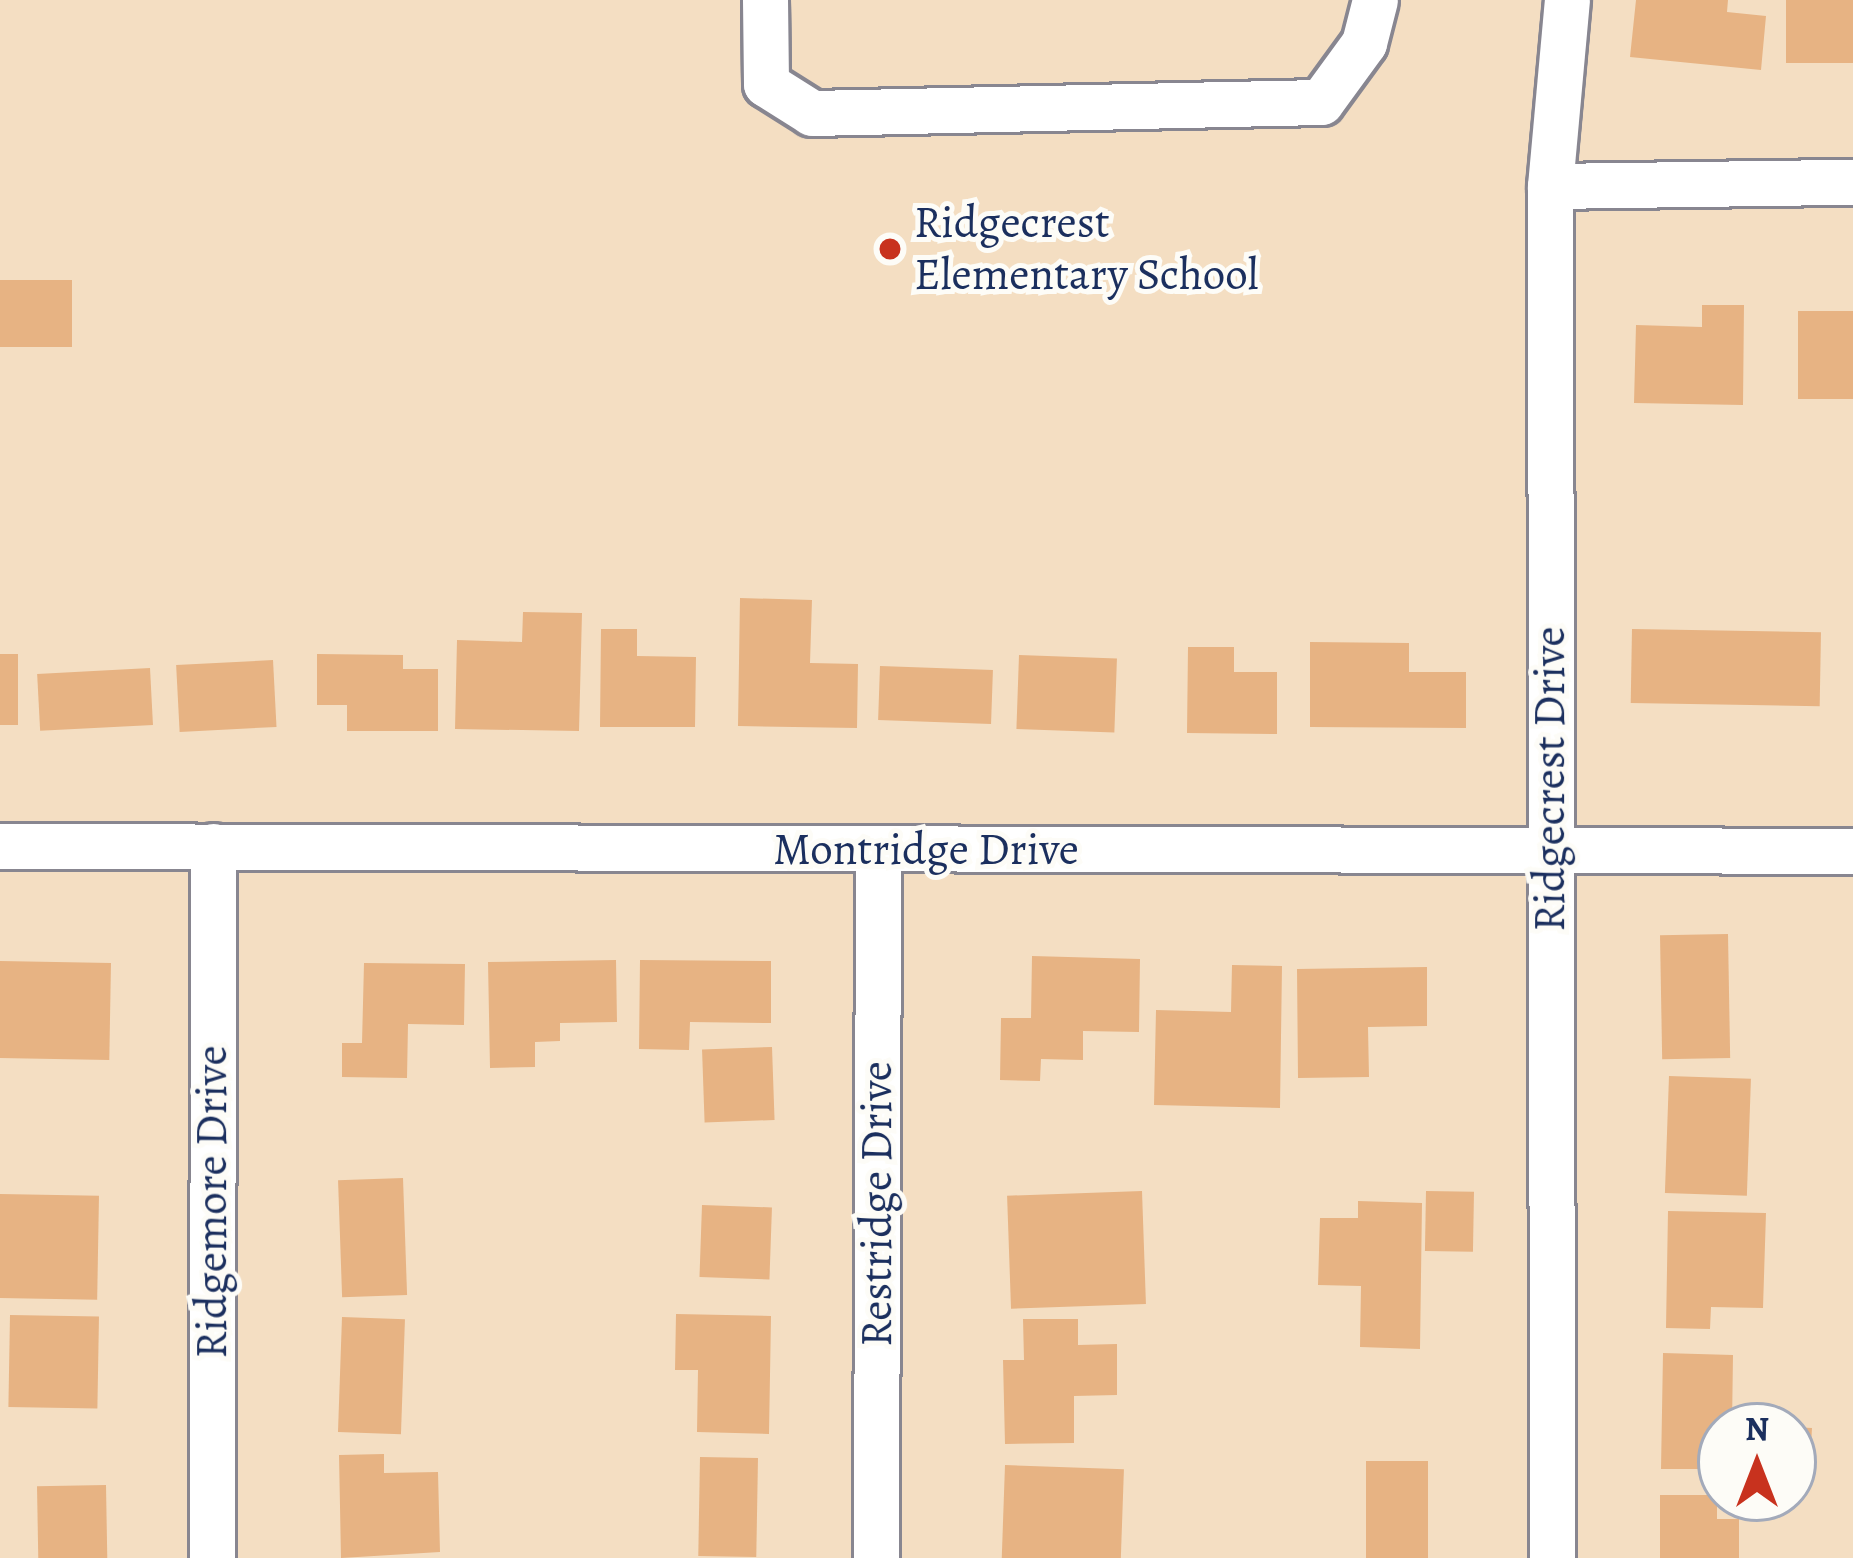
<!DOCTYPE html>
<html>
<head>
<meta charset="utf-8">
<style>
  body { margin:0 }
  #map { position:relative; width:1853px; height:1558px; overflow:hidden; background:#f4dec2; font-family:Alegreya,serif }
  div>[style] { position:absolute }
  .building>* { inset:0; background:#e7b383; transform-origin:0 0 }
  .roads { filter:drop-shadow(3px 0 #888690) drop-shadow(-3px 0 #888690) drop-shadow(0 3px #888690) drop-shadow(0 -3px #888690) }
  .minor>* { height:45px; margin:-22.5px; padding:0 22.5px; transform-origin:22.5px; border-radius:22.5px; background:#fff }
  .dots>* { width:33px; height:33px; translate:-50% -50%; box-sizing:border-box; border:6px solid #fdfcf7; border-radius:50% }
  span { translate:-50% -50%; white-space:nowrap; text-align:center; line-height:1.15; -webkit-text-stroke:10px #fdfcf7; paint-order:stroke }
  .poi-label { font-size:45px; color:#1b2f5e }
  .left { translate:0 -50%; text-align:left }
  .street-label { font-size:45px; color:#1b2f5e }
  .north { position:absolute; left:1697px; top:1402px; width:120px; height:120px; box-sizing:border-box; background:#fdfcf7; border:3px solid #a3aaba; border-radius:50%; rotate:0deg; font-size:33px; font-weight:700; line-height:48px; text-align:center; color:#1b2f5e }
  .north::after { content:''; display:block; margin:auto; width:42px; height:54px; background:#c8321e; clip-path:polygon(50% 0,100% 100%,50% 72%,0 100%) }
</style>
</head>
<body>
<div id="map">
  <div class="building">
    <div style="clip-path:polygon(1636px 0,1728px 0,1727px 12px,1766px 16px,1761px 70px,1630px 57px)"></div>
    <div style="left:1786px;top:0;width:67px;height:63px"></div>
    <div style="left:72px;top:280px;width:67px;height:72px;rotate:90deg"></div>
    <div style="clip-path:polygon(1702px 305px,1744px 305px,1743px 405px,1634px 403px,1636px 325px,1702px 327px)"></div>
    <div style="left:1853px;top:311px;width:88px;height:55px;rotate:90deg"></div>
    <div style="clip-path:polygon(740px 598px,812px 600px,810px 663px,858px 664px,857px 728px,738px 726px)"></div>
    <div style="clip-path:polygon(523px 612px,582px 613px,579px 731px,455px 729px,457px 640px,522px 642px)"></div>
    <div style="clip-path:polygon(601px 629px,637px 629px,637px 656px,696px 657px,695px 727px,600px 727px)"></div>
    <div style="left:1632px;top:629px;width:189px;height:74px;rotate:1deg"></div>
    <div style="clip-path:polygon(1310px 642px,1409px 643px,1409px 672px,1466px 672px,1466px 728px,1310px 727px)"></div>
    <div style="clip-path:polygon(1188px 647px,1234px 647px,1234px 672px,1277px 672px,1277px 734px,1187px 733px)"></div>
    <div style="left:0;top:654px;width:18px;height:71px"></div>
    <div style="clip-path:polygon(317px 654px,403px 655px,403px 669px,438px 669px,438px 731px,347px 731px,347px 705px,317px 705px)"></div>
    <div style="left:1019px;top:655px;width:98px;height:74px;rotate:2deg"></div>
    <div style="left:273px;top:660px;width:67px;height:97px;rotate:87deg"></div>
    <div style="left:880px;top:666px;width:113px;height:54px;rotate:2deg"></div>
    <div style="left:150px;top:668px;width:57px;height:113px;rotate:87deg"></div>
    <div style="left:1728px;top:934px;width:124px;height:68px;rotate:89deg"></div>
    <div style="clip-path:polygon(1032px 956px,1140px 959px,1139px 1032px,1083px 1031px,1083px 1060px,1041px 1059px,1040px 1081px,1000px 1080px,1001px 1018px,1031px 1018px)"></div>
    <div style="clip-path:polygon(616px 960px,617px 1022px,560px 1023px,560px 1041px,535px 1042px,535px 1067px,490px 1068px,488px 962px)"></div>
    <div style="clip-path:polygon(640px 960px,771px 961px,771px 1023px,690px 1022px,689px 1050px,639px 1049px)"></div>
    <div style="left:0;top:961px;width:111px;height:97px;rotate:1deg"></div>
    <div style="clip-path:polygon(364px 963px,465px 964px,464px 1025px,408px 1024px,407px 1078px,342px 1077px,342px 1043px,362px 1043px)"></div>
    <div style="clip-path:polygon(1232px 965px,1282px 966px,1280px 1108px,1154px 1105px,1156px 1010px,1231px 1012px)"></div>
    <div style="clip-path:polygon(1427px 967px,1427px 1026px,1368px 1027px,1369px 1077px,1298px 1078px,1297px 969px)"></div>
    <div style="left:772px;top:1047px;width:73px;height:70px;rotate:88deg"></div>
    <div style="left:1669px;top:1076px;width:82px;height:117px;rotate:2deg"></div>
    <div style="left:403px;top:1178px;width:117px;height:65px;rotate:88deg"></div>
    <div style="left:1142px;top:1191px;width:113px;height:135px;rotate:88deg"></div>
    <div style="left:1426px;top:1191px;width:48px;height:60px;rotate:1deg"></div>
    <div style="left:0;top:1194px;width:99px;height:104px;rotate:1deg"></div>
    <div style="clip-path:polygon(1358px 1201px,1422px 1203px,1420px 1349px,1360px 1347px,1361px 1286px,1318px 1285px,1320px 1218px,1358px 1218px)"></div>
    <div style="left:702px;top:1205px;width:70px;height:72px;rotate:2deg"></div>
    <div style="clip-path:polygon(1668px 1211px,1766px 1213px,1763px 1308px,1711px 1307px,1710px 1329px,1666px 1328px)"></div>
    <div style="clip-path:polygon(676px 1314px,771px 1316px,769px 1434px,697px 1432px,698px 1370px,675px 1370px)"></div>
    <div style="left:10px;top:1315px;width:89px;height:92px;rotate:1deg"></div>
    <div style="left:342px;top:1317px;width:63px;height:115px;rotate:2deg"></div>
    <div style="clip-path:polygon(1023px 1319px,1078px 1319px,1078px 1345px,1117px 1344px,1117px 1395px,1074px 1396px,1074px 1443px,1005px 1444px,1003px 1360px,1024px 1360px)"></div>
    <div style="clip-path:polygon(1663px 1353px,1733px 1355px,1732px 1426px,1721px 1426px,1721px 1469px,1661px 1469px)"></div>
    <div style="left:1793px;top:1427px;width:19px;height:44px;rotate:3deg"></div>
    <div style="clip-path:polygon(384px 1454px,384px 1473px,438px 1472px,440px 1552px,341px 1558px,339px 1455px)"></div>
    <div style="left:700px;top:1457px;width:58px;height:99px;rotate:1deg"></div>
    <div style="left:1366px;top:1461px;width:62px;height:97px"></div>
    <div style="left:1005px;top:1465px;width:119px;height:93px;rotate:2deg"></div>
    <div style="left:106px;top:1485px;width:73px;height:69px;rotate:89deg"></div>
    <div style="clip-path:polygon(1660px 1495px,1717px 1495px,1717px 1519px,1739px 1519px,1739px 1558px,1660px 1558px)"></div>
  </div>
  <div class="roads">
    <div class="minor">
      <div style="left:765px;top:0;width:84px;rotate:89.3deg"></div>
      <div style="left:766px;top:84px;width:54px;rotate:32.2deg"></div>
      <div style="left:812px;top:113px;width:509px;rotate:-1.24deg"></div>
      <div style="left:1321px;top:102px;width:73px;rotate:-53.9deg"></div>
      <div style="left:1364px;top:43px;width:44px;rotate:-75.7deg"></div>
      <div style="left:1550px;top:186px;width:303px;rotate:-0.8deg"></div>
      <div style="left:0;top:846px;width:1853px;rotate:0.15deg"></div>
      <div style="left:212px;top:1558px;width:712px;rotate:-89.92deg"></div>
      <div style="left:876px;top:1558px;width:707px;rotate:-89.84deg"></div>
      <div style="left:1552px;top:1558px;width:1372px;rotate:-90.08deg"></div>
      <div style="left:1550px;top:186px;width:187px;rotate:-84.8deg"></div>
    </div>
  </div>
  <div class="dots">
    <div style="left:890px;top:249px;background:#c8321e"></div>
  </div>
  <div class="poi-label">
    <span class="left" style="left:914px;top:249px">Ridgecrest<br>Elementary School</span>
  </div>
  <div class="street-label">
    <span style="left:1550px;top:779px;rotate:-90deg">Ridgecrest Drive</span>
    <span style="left:926px;top:850px">Montridge Drive</span>
    <span style="left:212px;top:1202px;rotate:-90deg">Ridgemore Drive</span>
    <span style="left:877px;top:1204px;rotate:-90deg">Restridge Drive</span>
  </div>
  <div class="north">N</div>
</div>
</body>
</html>
